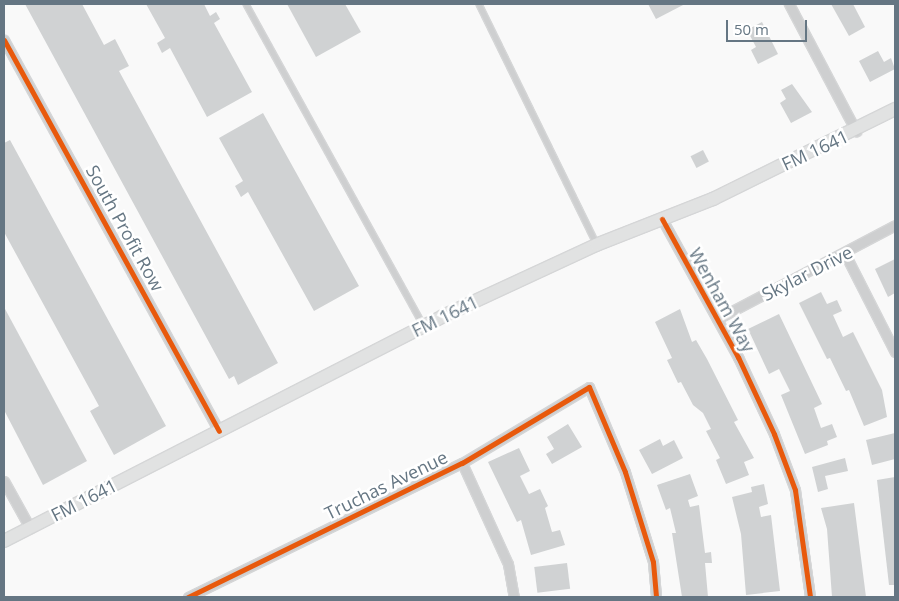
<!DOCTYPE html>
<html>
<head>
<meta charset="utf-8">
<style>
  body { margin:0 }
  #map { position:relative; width:899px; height:601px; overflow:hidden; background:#f9f9f9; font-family:"Open Sans",sans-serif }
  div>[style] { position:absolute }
  .building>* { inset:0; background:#d0d2d3; transform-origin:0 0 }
  .roads { filter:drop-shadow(1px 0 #d5d6d7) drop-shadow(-1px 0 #d5d6d7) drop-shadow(0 1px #d5d6d7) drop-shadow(0 -1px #d5d6d7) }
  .service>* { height:4.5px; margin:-2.25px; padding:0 2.25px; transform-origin:2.25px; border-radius:2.25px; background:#cecfd0 }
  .minor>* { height:9px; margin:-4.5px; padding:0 4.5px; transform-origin:4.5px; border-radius:4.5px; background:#cecfd0 }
  .secondary>* { height:12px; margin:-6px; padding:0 6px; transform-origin:6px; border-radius:6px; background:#e1e2e2 }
  .cycleway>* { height:5px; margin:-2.5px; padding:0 2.5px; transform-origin:2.5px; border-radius:2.5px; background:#e8590c }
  span { translate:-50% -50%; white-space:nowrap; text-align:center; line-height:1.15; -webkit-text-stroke:5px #fff; paint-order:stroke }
  .street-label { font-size:18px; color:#657683 }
  .frame { position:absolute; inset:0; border:5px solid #657683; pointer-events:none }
  .scale { position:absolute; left:726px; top:20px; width:81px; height:22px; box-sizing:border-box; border:2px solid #657683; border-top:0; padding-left:6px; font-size:15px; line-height:18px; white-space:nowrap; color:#657683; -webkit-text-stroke:4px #fff; paint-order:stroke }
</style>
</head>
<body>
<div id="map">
  <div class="building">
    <div style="clip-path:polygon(25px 4px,82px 4px,104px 45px,115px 39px,129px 66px,119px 71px,278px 363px,238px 385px,234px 376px,229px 379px)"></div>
    <div style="clip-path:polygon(146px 4px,204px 4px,210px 16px,216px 12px,220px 19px,214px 23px,252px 92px,207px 117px,170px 48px,162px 53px,157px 43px,165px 38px)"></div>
    <div style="clip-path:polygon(287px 4px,345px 4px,361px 32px,316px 57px)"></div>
    <div style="clip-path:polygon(648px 4px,685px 4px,656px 19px)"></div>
    <div style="clip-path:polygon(831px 4px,853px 4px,865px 27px,849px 36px)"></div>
    <div style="clip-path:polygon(762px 22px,778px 54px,758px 64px,751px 50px,756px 47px,747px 30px)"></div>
    <div style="clip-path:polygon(878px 51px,884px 62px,891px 58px,895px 69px,870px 82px,859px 61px)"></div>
    <div style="clip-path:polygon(792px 84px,812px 112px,791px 123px,780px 103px,786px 99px,781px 90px)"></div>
    <div style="clip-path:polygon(263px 113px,359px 286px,314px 311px,248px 192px,241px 197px,235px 186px,243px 181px,219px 138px)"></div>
    <div style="clip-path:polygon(10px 140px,166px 426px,114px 455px,90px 411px,99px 406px,4px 232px,4px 143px)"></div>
    <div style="left:703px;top:150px;width:13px;height:14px;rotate:63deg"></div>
    <div style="clip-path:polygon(895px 259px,895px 293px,888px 297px,875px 269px)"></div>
    <div style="clip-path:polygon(821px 292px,827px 304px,837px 300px,842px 311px,833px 315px,843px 337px,853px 332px,882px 390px,887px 417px,864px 426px,849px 390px,846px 391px,830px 358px,827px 359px,799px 303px)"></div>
    <div style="clip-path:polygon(4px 307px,87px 461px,43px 485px,4px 410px)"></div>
    <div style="clip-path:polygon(680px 309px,692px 342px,696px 340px,707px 359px,738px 420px,734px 422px,754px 458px,744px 462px,749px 475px,726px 484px,716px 460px,720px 458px,706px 431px,711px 429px,703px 413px,693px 405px,681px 382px,678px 383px,667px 360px,672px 358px,655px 322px)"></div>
    <div style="clip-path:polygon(779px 314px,822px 404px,814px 408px,821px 428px,832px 424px,837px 437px,827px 441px,828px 445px,805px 454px,781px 395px,790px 391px,779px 369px,769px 374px,748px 329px)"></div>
    <div style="clip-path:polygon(568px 424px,582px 447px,552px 464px,546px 454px,554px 449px,547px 437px)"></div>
    <div style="clip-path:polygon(895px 433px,895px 459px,872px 465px,866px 440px)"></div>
    <div style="clip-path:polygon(660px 439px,663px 446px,674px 440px,683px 458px,652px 474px,639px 450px)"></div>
    <div style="clip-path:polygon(519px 448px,530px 471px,520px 476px,529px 494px,540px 489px,548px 506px,545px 508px,552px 532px,560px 530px,565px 545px,531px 555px,521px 520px,517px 522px,488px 462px)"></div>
    <div style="clip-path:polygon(845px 458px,848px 471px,825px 476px,828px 489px,818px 492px,812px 467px)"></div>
    <div style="clip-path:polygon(690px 474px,698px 496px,688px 500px,690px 507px,699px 505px,705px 553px,711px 552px,712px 563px,705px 563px,708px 597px,682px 597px,672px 533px,676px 533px,670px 508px,666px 510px,657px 485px)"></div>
    <div style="clip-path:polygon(895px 477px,895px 585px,889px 585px,877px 480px)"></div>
    <div style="clip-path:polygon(764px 484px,768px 504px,759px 507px,761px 517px,771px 515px,780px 591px,746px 595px,741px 534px,732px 497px,752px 492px,751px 487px)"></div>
    <div style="clip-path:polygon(854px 503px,866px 597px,832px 597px,827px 529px,821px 508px)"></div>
    <div style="left:567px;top:563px;width:26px;height:33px;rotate:83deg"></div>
  </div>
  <div class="roads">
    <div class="service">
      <div style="left:246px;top:4px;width:367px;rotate:61.1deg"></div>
      <div style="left:479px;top:4px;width:266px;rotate:63.9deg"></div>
    </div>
    <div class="minor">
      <div style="left:789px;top:4px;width:144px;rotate:62.2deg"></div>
      <div style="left:4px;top:40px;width:446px;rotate:61.2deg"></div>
      <div style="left:662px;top:219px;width:158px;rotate:61.2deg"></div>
      <div style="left:738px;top:357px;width:85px;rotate:64.9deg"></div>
      <div style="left:774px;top:434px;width:60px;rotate:69.4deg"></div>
      <div style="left:795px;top:490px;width:108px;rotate:82deg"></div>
      <div style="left:845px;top:254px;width:110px;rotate:63deg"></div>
      <div style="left:717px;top:319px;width:201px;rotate:-27.8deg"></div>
      <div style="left:462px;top:463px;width:111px;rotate:65.5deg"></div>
      <div style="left:508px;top:564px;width:34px;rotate:80deg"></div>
      <div style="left:4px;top:481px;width:54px;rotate:61deg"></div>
      <div style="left:188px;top:597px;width:305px;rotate:-26.1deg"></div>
      <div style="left:462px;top:463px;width:148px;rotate:-30.9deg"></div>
      <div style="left:589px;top:387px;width:92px;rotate:67deg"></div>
      <div style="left:625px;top:472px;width:94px;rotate:72.7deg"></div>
      <div style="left:653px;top:562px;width:35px;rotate:85deg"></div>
    </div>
    <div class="secondary">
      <div style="left:4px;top:541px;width:493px;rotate:-27.1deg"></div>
      <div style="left:443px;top:316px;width:169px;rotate:-24.9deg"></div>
      <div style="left:596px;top:245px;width:126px;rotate:-21.5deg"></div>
      <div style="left:713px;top:199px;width:203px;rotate:-26.3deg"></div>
    </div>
  </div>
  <div class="cycleway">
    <div style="left:4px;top:40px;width:446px;rotate:61.2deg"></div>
    <div style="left:662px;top:219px;width:158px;rotate:61.2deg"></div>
    <div style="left:738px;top:357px;width:85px;rotate:64.9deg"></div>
    <div style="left:774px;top:434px;width:60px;rotate:69.4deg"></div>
    <div style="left:795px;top:490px;width:108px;rotate:82deg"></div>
    <div style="left:188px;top:597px;width:305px;rotate:-26.1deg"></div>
    <div style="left:462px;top:463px;width:148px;rotate:-30.9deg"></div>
    <div style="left:589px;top:387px;width:92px;rotate:67deg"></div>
    <div style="left:625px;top:472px;width:94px;rotate:72.7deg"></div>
    <div style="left:653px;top:562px;width:35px;rotate:85deg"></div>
  </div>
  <div class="street-label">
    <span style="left:815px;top:150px;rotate:-25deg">FM 1641</span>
    <span style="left:125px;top:228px;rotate:61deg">South Profit Row</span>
    <span style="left:807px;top:273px;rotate:-27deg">Skylar Drive</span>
    <span style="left:722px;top:300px;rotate:61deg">Wenham Way</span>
    <span style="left:445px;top:316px;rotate:-26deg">FM 1641</span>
    <span style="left:386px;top:485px;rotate:-26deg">Truchas Avenue</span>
    <span style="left:84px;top:500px;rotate:-27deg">FM 1641</span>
  </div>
  <div class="frame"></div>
  <div class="scale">50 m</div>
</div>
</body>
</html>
